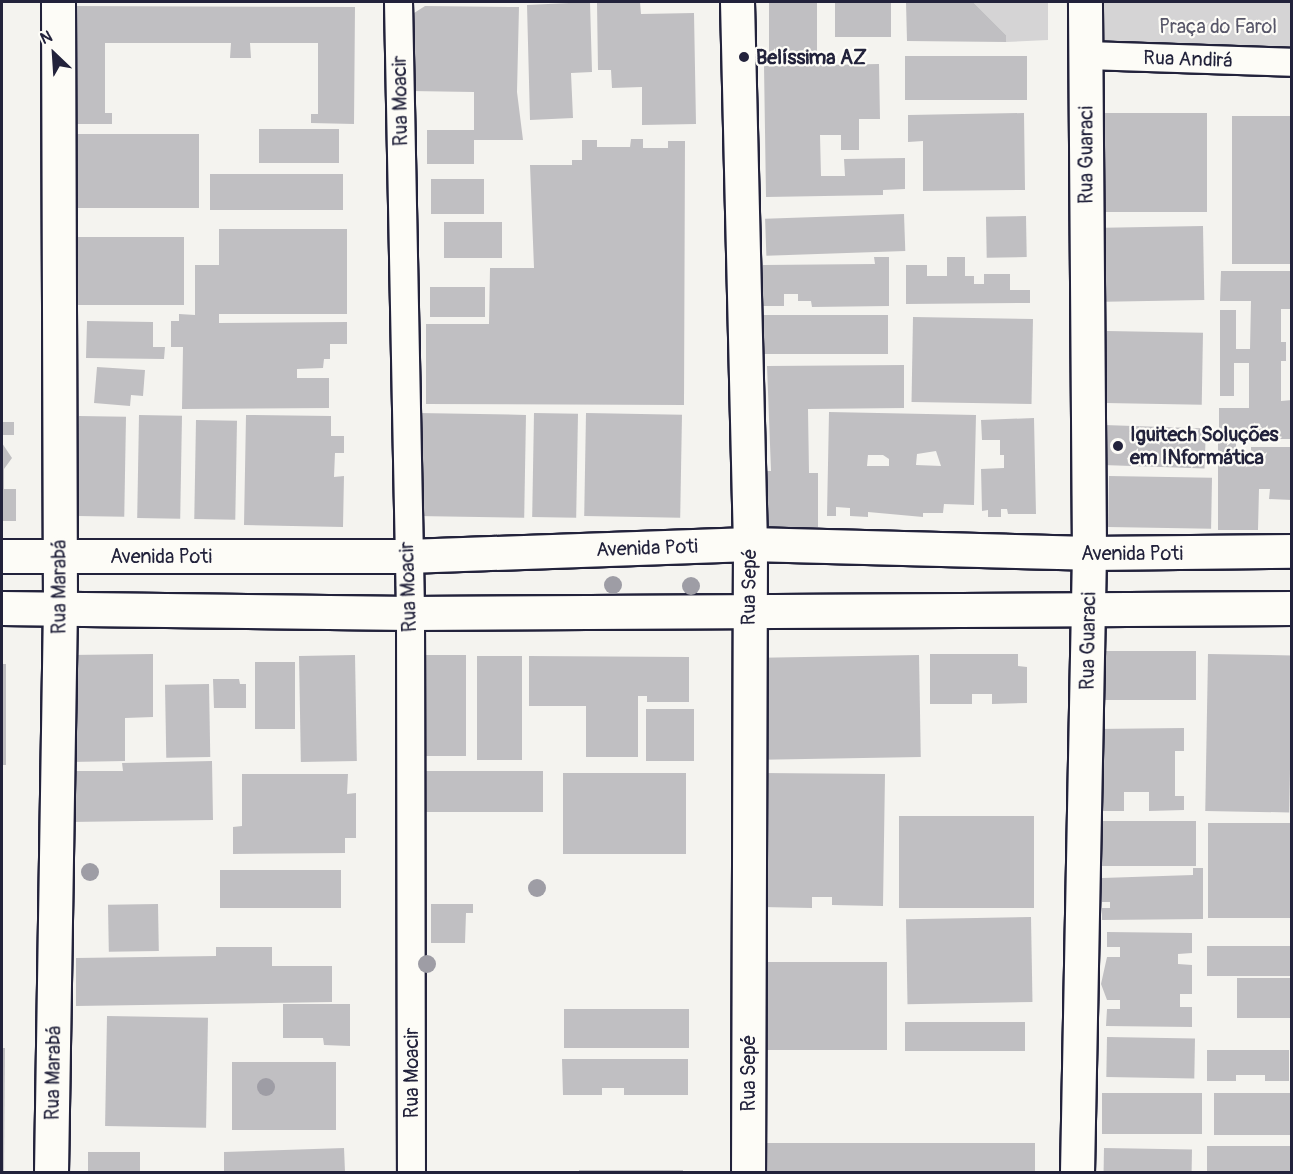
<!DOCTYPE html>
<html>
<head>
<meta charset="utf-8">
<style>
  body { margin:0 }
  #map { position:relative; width:1293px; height:1174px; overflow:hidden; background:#f4f3ef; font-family:Pangolin,sans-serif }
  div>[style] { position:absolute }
  .green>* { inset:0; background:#d5d4d5; transform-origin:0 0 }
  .building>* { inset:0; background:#c0bfc2; transform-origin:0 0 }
  .roads { filter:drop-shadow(2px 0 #22223b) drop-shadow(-2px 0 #22223b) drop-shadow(0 2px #22223b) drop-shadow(0 -2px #22223b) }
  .minor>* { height:27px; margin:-13.5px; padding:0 13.5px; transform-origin:13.5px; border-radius:13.5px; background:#fdfcf7 }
  .tertiary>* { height:33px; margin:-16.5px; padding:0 16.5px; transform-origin:16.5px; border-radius:16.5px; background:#fdfcf7 }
  .secondary>* { height:33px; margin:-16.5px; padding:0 16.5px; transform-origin:16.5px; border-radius:16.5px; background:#fdfcf7 }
  .trees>* { width:18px; height:18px; margin:-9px; border-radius:50%; background:#9e9da5 }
  .dots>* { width:16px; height:16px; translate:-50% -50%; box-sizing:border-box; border:3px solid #fdfcf7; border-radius:50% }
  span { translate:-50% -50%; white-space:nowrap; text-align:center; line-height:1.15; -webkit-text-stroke:4.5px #fdfcf7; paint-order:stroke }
  .park-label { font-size:20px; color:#585769 }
  .poi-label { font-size:20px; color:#22223b; font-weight:700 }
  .left { translate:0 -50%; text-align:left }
  .street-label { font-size:20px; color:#22223b }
  .frame { position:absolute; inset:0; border:3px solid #22223b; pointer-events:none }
  .north { position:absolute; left:24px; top:24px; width:60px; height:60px; -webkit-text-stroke:4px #fdfcf7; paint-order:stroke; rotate:335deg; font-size:16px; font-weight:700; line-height:24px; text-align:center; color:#22223b }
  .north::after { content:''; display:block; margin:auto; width:21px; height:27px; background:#22223b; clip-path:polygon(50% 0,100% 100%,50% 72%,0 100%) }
</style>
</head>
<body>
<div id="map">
  <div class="green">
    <div style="clip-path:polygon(973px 2px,1048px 2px,1048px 40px,1006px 42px,1006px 35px)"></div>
    <div style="left:1098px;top:2px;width:193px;height:45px"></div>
  </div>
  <div class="building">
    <div style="clip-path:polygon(590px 2px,592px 72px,571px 73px,573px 118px,530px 120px,527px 5px)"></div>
    <div style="clip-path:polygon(640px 2px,641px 14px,694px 13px,696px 124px,642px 125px,642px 87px,612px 88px,611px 70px,598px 70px,597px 3px)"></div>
    <div style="left:769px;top:2px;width:48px;height:52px"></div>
    <div style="left:835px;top:2px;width:56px;height:35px"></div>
    <div style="clip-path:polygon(906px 2px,973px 2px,1006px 35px,1006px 42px,907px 41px)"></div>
    <div style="clip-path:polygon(71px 6px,355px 7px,354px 124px,311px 123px,311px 114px,318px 114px,318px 43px,250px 43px,251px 58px,230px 58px,231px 43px,105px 43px,105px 113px,112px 113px,112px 124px,71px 124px)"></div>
    <div style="clip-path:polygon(425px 6px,519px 7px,517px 92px,523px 140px,474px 140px,474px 164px,427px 164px,427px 130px,474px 130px,474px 92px,410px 91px,411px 15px)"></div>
    <div style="left:905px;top:56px;width:122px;height:44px"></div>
    <div style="clip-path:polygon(879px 64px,880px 119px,859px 119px,859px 150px,841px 150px,841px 135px,820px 135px,821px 176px,845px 176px,844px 159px,905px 158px,905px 189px,883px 190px,883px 195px,766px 197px,764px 66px)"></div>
    <div style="clip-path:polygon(1024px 113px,1025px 190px,923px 191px,923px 141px,908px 142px,908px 115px)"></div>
    <div style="left:1207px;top:113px;width:99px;height:113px;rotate:90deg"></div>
    <div style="left:1292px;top:116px;width:148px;height:60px;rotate:90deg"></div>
    <div style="left:259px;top:129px;width:80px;height:34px"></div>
    <div style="left:75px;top:134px;width:124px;height:74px"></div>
    <div style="clip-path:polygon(631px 139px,643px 139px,643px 148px,668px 148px,668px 141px,685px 141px,684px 405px,426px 404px,426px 324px,489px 324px,490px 268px,534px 268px,530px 165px,572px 165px,572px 160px,582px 160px,582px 140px,597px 140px,597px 147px,630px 147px)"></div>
    <div style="left:210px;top:174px;width:133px;height:36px"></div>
    <div style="left:431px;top:179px;width:53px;height:35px"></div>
    <div style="left:904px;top:214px;width:37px;height:139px;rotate:88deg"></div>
    <div style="left:1026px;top:216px;width:41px;height:40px;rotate:89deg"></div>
    <div style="left:502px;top:222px;width:36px;height:58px;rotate:90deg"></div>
    <div style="left:1203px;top:226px;width:74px;height:99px;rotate:89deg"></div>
    <div style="clip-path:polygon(219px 229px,347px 229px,347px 314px,219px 314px,219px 323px,347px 322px,347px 344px,330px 344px,330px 359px,324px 359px,323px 368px,297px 369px,297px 378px,329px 378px,329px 408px,182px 409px,183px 347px,171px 347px,171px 321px,179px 321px,179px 314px,195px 315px,195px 265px,219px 265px)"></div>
    <div style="left:77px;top:237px;width:107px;height:68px"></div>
    <div style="clip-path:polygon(874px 257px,889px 257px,889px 306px,812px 307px,811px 301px,798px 301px,798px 294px,784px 294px,784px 306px,763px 306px,763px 265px,875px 264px)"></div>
    <div style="clip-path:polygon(947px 257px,965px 257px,965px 276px,974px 276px,974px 284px,984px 284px,984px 274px,1010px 274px,1010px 290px,1030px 290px,1030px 303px,906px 304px,906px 265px,927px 265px,927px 276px,947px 276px)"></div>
    <div style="clip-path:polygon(1221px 271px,1292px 271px,1292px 309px,1281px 309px,1281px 342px,1286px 342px,1286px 361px,1281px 361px,1281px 401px,1292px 400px,1292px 439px,1219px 439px,1219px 408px,1249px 408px,1249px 363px,1234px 363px,1234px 396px,1220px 396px,1220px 310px,1236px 310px,1236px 349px,1250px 349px,1251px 301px,1220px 301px)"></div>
    <div style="left:485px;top:287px;width:30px;height:55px;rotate:90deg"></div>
    <div style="left:888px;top:315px;width:39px;height:127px;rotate:90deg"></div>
    <div style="left:913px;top:317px;width:120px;height:85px;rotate:1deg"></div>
    <div style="clip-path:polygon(87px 321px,153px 322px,153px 347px,165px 347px,164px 359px,86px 358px)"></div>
    <div style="left:1107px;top:331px;width:96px;height:72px;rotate:1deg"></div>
    <div style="clip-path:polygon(904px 365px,904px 408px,808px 409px,809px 473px,818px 473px,818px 527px,759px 527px,758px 471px,771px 471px,767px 366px)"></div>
    <div style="clip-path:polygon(97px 367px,145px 370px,143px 396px,131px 395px,130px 406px,94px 403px)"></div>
    <div style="clip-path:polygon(evenodd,829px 412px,976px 415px,974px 505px,944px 504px,943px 513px,923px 513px,923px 517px,868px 512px,868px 517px,850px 516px,850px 508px,836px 507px,836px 516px,827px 516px,829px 412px,936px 451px,941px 466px,916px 465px,917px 454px,936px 451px,829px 412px,868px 455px,883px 455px,889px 459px,889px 466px,867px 466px,868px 455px)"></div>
    <div style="left:418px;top:413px;width:108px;height:103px;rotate:1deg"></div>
    <div style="left:534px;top:413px;width:44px;height:104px;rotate:1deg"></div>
    <div style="left:586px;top:413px;width:96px;height:103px;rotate:1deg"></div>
    <div style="left:139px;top:415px;width:43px;height:103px;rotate:1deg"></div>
    <div style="clip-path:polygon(246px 415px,331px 416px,331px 436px,344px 436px,344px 453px,335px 453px,334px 477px,344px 476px,343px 527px,244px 525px)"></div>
    <div style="left:79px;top:416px;width:47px;height:100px;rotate:1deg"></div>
    <div style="clip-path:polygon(1034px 418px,1036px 514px,1008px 514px,1007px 509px,1001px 509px,1001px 517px,988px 517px,988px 510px,982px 511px,981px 469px,1004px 468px,1004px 455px,1000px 455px,1000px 440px,982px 440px,981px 420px)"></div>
    <div style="left:196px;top:420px;width:41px;height:99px;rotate:1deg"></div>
    <div style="left:2px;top:422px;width:12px;height:13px"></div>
    <div style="left:1104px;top:425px;width:102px;height:40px;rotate:2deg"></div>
    <div style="clip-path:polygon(1218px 441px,1236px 441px,1236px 461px,1251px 461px,1251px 447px,1292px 447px,1292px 500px,1269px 499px,1270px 489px,1259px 489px,1258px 530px,1218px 530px)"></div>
    <div style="clip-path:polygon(2px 443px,12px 458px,4px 469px,4px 489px,16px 489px,16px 521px,2px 521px)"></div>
    <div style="left:1109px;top:476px;width:103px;height:51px;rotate:1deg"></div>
    <div style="left:1196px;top:651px;width:49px;height:91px;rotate:90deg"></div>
    <div style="clip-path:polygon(153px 654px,153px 717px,125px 718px,125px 761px,70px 762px,69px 655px)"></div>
    <div style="clip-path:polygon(930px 654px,1018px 654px,1018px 666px,1027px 667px,1027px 703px,992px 704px,992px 694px,972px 694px,972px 704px,930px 704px)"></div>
    <div style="left:1208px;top:654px;width:84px;height:157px;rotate:1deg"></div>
    <div style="left:355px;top:655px;width:106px;height:56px;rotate:89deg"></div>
    <div style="left:415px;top:655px;width:51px;height:101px"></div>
    <div style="left:919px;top:655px;width:102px;height:165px;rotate:89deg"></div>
    <div style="left:477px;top:656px;width:45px;height:104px"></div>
    <div style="clip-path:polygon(529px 656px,689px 657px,689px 702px,647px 702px,647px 696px,638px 696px,638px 757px,586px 757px,586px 706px,529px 706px)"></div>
    <div style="left:255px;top:662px;width:40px;height:67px"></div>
    <div style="left:2px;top:664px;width:4px;height:101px"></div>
    <div style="clip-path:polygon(213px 679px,239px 679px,240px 684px,246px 684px,246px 708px,214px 708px)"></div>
    <div style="left:209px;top:684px;width:73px;height:44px;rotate:89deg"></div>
    <div style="left:646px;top:709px;width:48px;height:52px"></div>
    <div style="clip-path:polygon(1184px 728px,1184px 751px,1175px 751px,1175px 796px,1184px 796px,1184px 810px,1149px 811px,1149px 792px,1124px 792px,1124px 811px,1096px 811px,1096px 729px)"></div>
    <div style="clip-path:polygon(212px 761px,213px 820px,69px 822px,69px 771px,123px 771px,122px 763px)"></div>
    <div style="left:418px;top:771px;width:125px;height:41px"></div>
    <div style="left:563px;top:773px;width:123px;height:81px"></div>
    <div style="clip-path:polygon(762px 773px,885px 774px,883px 906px,832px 905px,832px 897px,812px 897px,812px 908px,760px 907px)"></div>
    <div style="clip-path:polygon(242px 774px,348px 774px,347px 794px,356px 793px,356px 838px,345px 838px,345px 853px,233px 854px,233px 827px,242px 826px)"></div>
    <div style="left:899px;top:816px;width:135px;height:92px"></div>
    <div style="left:1196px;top:821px;width:45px;height:94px;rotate:90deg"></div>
    <div style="left:1208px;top:823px;width:84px;height:95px"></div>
    <div style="clip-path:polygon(1193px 868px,1203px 868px,1203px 919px,1102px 920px,1102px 908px,1110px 908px,1110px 902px,1102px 902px,1102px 878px,1193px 875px)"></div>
    <div style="left:341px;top:870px;width:38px;height:121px;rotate:90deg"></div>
    <div style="left:158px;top:904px;width:47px;height:50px;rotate:89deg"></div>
    <div style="clip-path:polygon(431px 904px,473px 904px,473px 913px,466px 913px,465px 943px,431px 943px)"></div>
    <div style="left:1031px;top:917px;width:85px;height:125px;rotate:89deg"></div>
    <div style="clip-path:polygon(1107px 932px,1192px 933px,1192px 953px,1178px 954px,1178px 964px,1192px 965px,1192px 994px,1180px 994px,1180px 1007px,1192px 1007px,1192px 1027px,1106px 1026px,1107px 1009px,1120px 1009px,1120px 1000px,1107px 1000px,1101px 984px,1107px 957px,1120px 957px,1120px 947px,1107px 947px)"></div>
    <div style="left:1207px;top:946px;width:83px;height:30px"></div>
    <div style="clip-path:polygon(216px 947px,272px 947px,272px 966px,332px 966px,332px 1002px,76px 1006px,76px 958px,216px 956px)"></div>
    <div style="left:766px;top:962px;width:121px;height:88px"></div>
    <div style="left:1237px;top:978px;width:55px;height:40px"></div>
    <div style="clip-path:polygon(283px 1004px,350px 1004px,350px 1046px,324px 1045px,323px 1038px,283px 1038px)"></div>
    <div style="left:689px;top:1009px;width:39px;height:125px;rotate:90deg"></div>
    <div style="left:107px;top:1016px;width:101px;height:110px;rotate:1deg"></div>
    <div style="left:905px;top:1022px;width:120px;height:29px"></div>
    <div style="left:1107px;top:1037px;width:88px;height:40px;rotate:1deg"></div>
    <div style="clip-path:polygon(2px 1048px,5px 1048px,4px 1172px,2px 1172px)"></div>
    <div style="clip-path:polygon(1207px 1050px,1289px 1050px,1289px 1081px,1265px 1081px,1265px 1075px,1236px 1075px,1236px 1081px,1207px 1081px)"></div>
    <div style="clip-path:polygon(562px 1059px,688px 1059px,688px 1095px,624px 1095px,624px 1088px,602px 1088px,602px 1095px,563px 1095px)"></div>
    <div style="left:232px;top:1062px;width:104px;height:68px"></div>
    <div style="left:1102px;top:1093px;width:100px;height:41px"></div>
    <div style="left:1214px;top:1093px;width:78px;height:42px"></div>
    <div style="left:764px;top:1143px;width:271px;height:29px"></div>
    <div style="left:1207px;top:1146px;width:85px;height:26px"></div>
    <div style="clip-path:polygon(344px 1148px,345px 1172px,224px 1172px,224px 1152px)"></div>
    <div style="left:1104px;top:1148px;width:88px;height:24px;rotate:1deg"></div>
    <div style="left:140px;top:1152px;width:20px;height:52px;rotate:90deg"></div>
    <div style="left:579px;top:1170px;width:104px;height:2px"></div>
  </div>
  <div class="roads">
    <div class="minor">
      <div style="left:398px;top:2px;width:611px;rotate:88.87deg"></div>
      <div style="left:410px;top:613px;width:559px;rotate:89.9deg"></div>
      <div style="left:1085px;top:55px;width:207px;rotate:1.9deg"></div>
    </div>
    <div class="tertiary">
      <div style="left:737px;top:2px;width:542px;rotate:88.63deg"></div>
      <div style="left:750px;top:544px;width:628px;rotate:90.18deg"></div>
      <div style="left:51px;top:1172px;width:565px;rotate:-89.09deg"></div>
      <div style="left:60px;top:607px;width:605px;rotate:-90.19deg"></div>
      <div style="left:1077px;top:1172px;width:619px;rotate:-88.89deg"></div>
      <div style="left:1089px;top:553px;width:551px;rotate:-90.42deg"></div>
    </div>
    <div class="secondary">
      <div style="left:2px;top:556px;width:405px"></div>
      <div style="left:407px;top:556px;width:343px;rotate:-2deg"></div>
      <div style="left:750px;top:544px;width:339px;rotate:1.5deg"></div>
      <div style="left:1089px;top:553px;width:203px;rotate:-0.6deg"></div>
      <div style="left:2px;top:608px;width:408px;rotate:0.7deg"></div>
      <div style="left:410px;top:613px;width:882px;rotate:-0.32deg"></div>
    </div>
  </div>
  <div class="trees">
    <div style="left:613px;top:585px"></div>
    <div style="left:691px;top:586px"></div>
    <div style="left:90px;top:872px"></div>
    <div style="left:537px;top:888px"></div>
    <div style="left:427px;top:964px"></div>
    <div style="left:266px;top:1087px"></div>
  </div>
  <div class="dots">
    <div style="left:744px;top:57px;background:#22223b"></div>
    <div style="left:1118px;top:446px;background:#22223b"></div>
  </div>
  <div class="park-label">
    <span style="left:1218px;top:26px">Praça do Farol</span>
  </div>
  <div class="poi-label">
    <span class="left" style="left:756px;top:57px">Belíssima AZ</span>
    <span class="left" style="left:1130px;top:446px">Iguitech Soluções<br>em INformática</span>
  </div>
  <div class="street-label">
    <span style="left:1188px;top:59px;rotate:2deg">Rua Andirá</span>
    <span style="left:400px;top:101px;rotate:-91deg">Rua Moacir</span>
    <span style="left:1086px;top:155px;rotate:-90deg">Rua Guaraci</span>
    <span style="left:647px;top:548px;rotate:-2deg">Avenida Poti</span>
    <span style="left:1132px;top:553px">Avenida Poti</span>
    <span style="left:161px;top:556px">Avenida Poti</span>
    <span style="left:59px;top:587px;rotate:-90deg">Rua Marabá</span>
    <span style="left:408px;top:587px;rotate:-92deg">Rua Moacir</span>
    <span style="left:749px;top:587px;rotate:-89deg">Rua Sepé</span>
    <span style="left:1088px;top:641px;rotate:-89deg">Rua Guaraci</span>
    <span style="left:53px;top:1073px;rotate:-89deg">Rua Marabá</span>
    <span style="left:411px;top:1073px;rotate:-90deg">Rua Moacir</span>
    <span style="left:748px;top:1073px;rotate:-90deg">Rua Sepé</span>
  </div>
  <div class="frame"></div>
  <div class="north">N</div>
</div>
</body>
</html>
